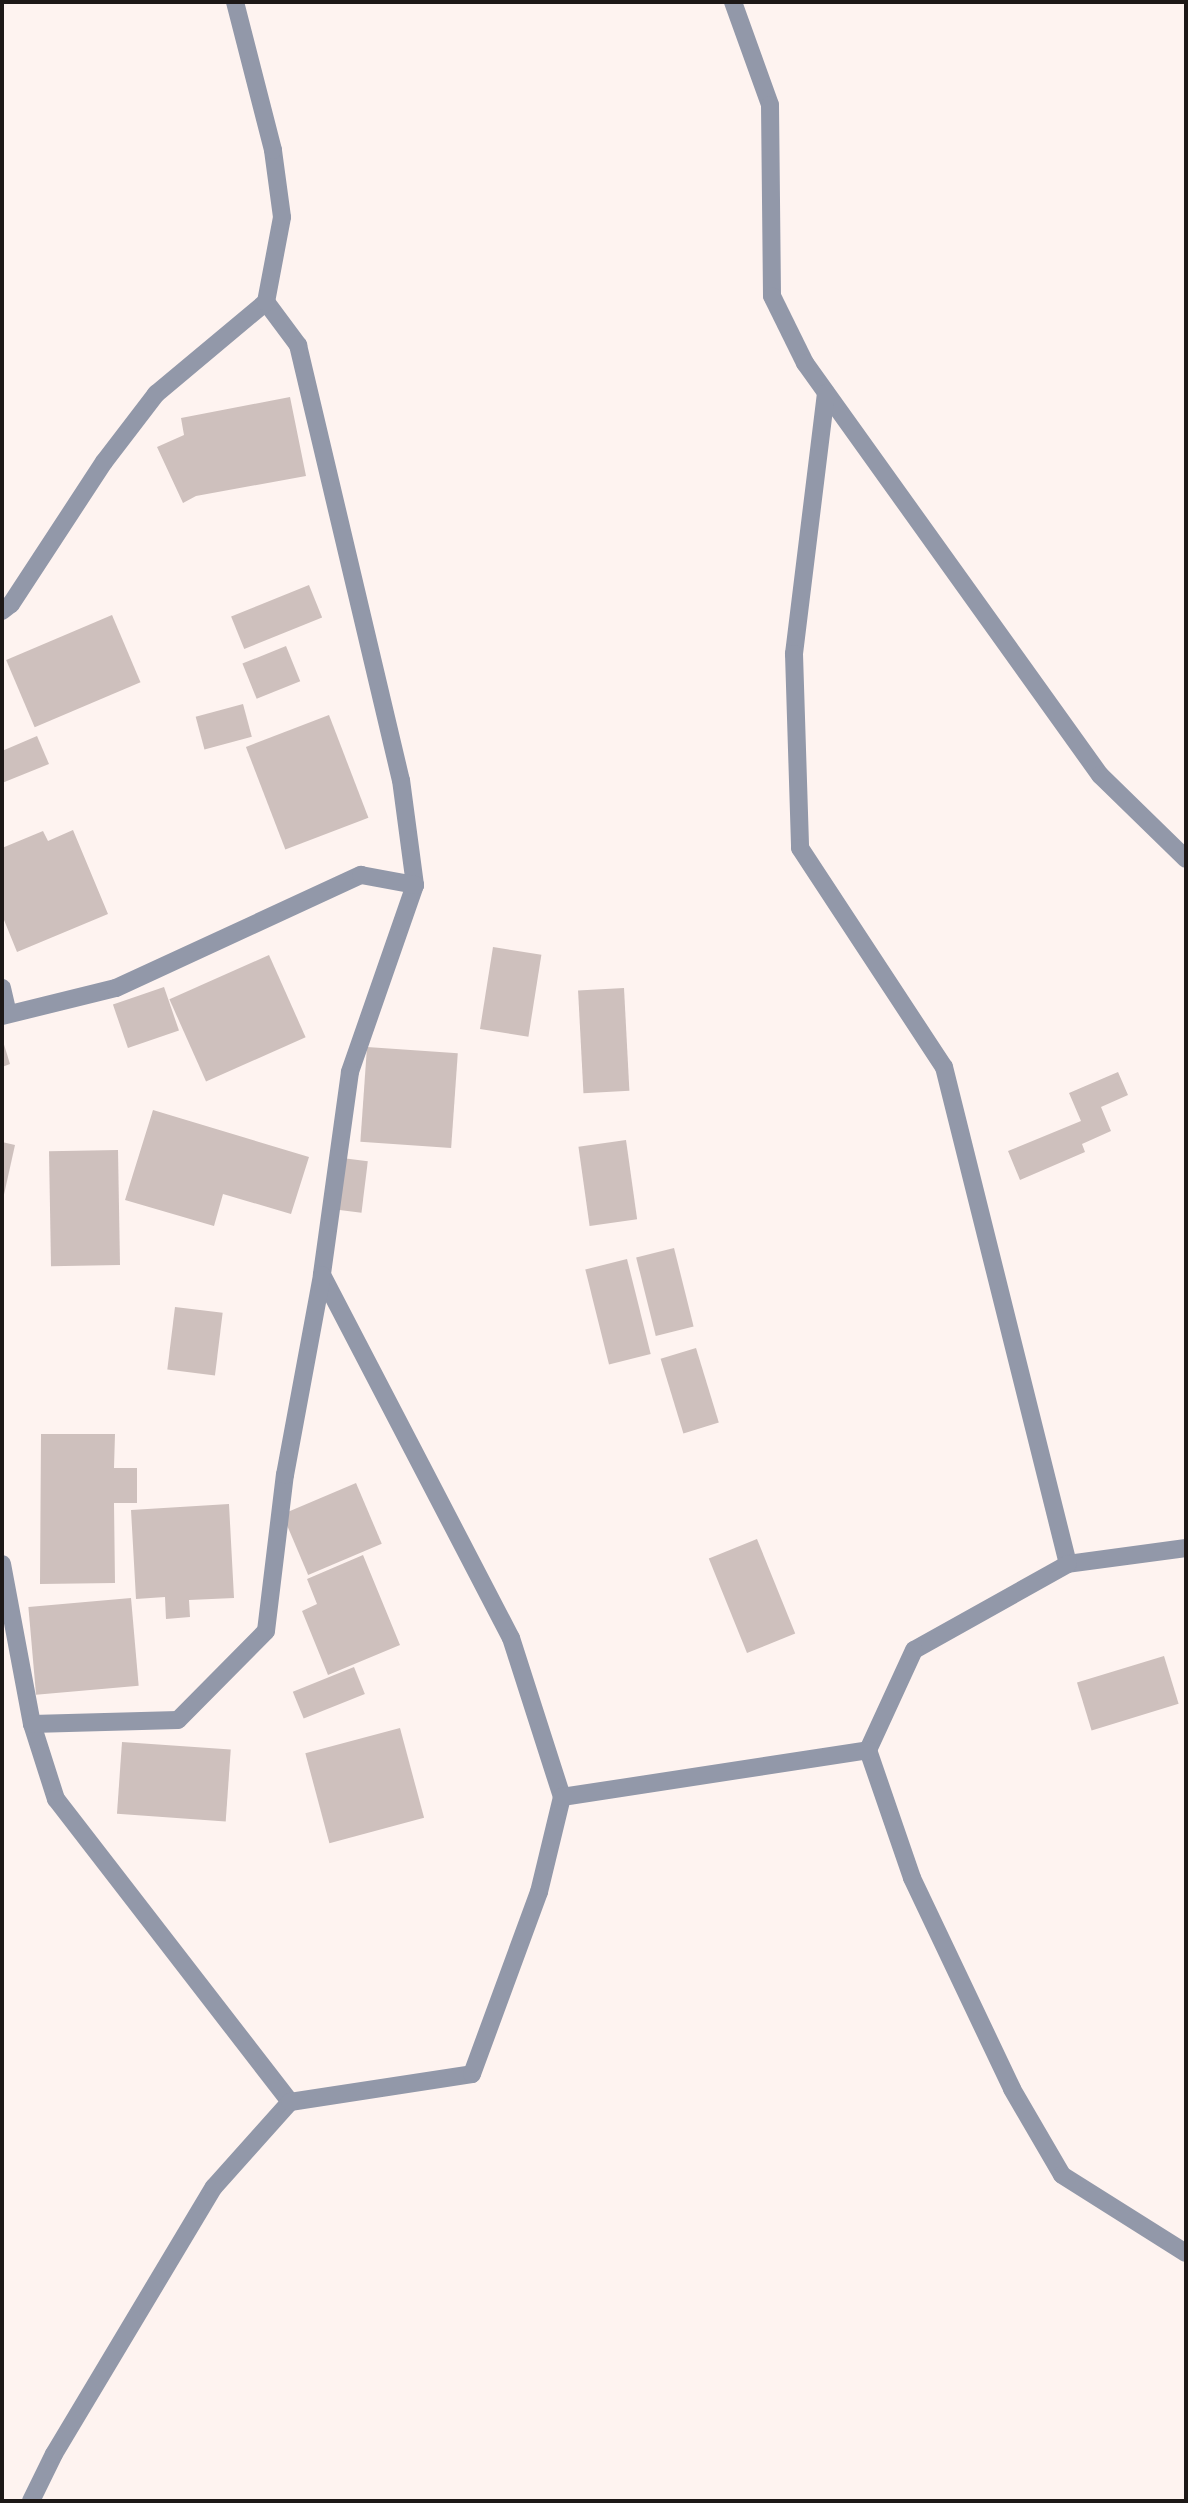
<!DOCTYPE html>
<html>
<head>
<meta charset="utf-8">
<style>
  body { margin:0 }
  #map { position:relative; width:1188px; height:2503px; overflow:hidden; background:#fef3f0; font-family:Poppins,sans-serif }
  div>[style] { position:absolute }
  .building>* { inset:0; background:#cec0bd; transform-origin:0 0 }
  .minor>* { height:18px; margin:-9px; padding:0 9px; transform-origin:9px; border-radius:9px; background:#9298a9 }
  span { translate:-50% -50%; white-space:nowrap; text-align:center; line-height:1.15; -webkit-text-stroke:5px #fef3f0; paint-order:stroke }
  .frame { position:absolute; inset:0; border:4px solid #1d1817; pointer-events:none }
</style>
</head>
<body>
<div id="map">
  <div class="building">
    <div style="clip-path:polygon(290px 397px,306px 476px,196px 496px,183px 503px,157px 447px,184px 435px,181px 418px)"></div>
    <div style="left:309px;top:585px;width:35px;height:84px;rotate:68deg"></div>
    <div style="left:112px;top:615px;width:73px;height:115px;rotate:67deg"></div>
    <div style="left:286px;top:646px;width:38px;height:47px;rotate:68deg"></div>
    <div style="left:243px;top:704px;width:34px;height:49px;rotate:75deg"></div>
    <div style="left:329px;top:715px;width:110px;height:89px;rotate:69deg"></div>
    <div style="clip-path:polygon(37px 736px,49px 764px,2px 783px,2px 751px)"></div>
    <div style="clip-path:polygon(73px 830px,108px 914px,17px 952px,2px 915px,2px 848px,43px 831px,48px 841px)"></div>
    <div style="left:493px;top:947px;width:49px;height:83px;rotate:9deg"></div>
    <div style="left:269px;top:955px;width:90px;height:109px;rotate:66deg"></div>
    <div style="left:164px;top:987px;width:46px;height:54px;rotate:71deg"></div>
    <div style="left:624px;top:988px;width:103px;height:46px;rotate:87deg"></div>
    <div style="clip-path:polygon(2px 1038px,10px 1064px,2px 1067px)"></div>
    <div style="left:367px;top:1047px;width:91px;height:95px;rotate:4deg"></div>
    <div style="clip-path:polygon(1118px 1072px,1128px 1095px,1101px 1107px,1111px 1131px,1082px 1144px,1085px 1152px,1020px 1180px,1008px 1151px,1081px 1121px,1069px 1093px)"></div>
    <div style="clip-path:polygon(153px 1110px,309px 1157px,291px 1214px,223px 1194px,214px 1226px,125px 1200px)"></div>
    <div style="left:626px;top:1140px;width:80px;height:48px;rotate:82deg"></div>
    <div style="clip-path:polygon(2px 1142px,15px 1145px,3px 1199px,2px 1199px)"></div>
    <div style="left:118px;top:1150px;width:115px;height:69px;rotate:89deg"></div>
    <div style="left:342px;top:1158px;width:26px;height:52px;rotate:7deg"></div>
    <div style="left:674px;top:1248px;width:81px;height:39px;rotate:76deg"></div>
    <div style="left:627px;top:1259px;width:98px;height:43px;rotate:76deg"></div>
    <div style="left:175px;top:1307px;width:48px;height:63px;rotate:7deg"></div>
    <div style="left:696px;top:1348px;width:78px;height:37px;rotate:73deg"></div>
    <div style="clip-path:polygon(41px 1434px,115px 1434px,114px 1468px,137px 1468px,137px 1503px,114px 1503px,115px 1583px,40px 1584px)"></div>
    <div style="left:356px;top:1483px;width:66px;height:80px;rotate:67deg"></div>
    <div style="clip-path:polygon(229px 1504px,234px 1598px,189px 1600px,190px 1617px,166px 1619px,165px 1597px,136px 1599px,131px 1510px)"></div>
    <div style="left:757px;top:1539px;width:102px;height:52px;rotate:68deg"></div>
    <div style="clip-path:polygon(363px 1555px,400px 1645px,328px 1675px,302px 1611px,317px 1604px,307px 1579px)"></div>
    <div style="left:131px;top:1598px;width:88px;height:103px;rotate:85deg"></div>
    <div style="left:1164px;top:1656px;width:50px;height:91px;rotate:73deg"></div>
    <div style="left:354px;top:1667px;width:29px;height:66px;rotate:68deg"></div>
    <div style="left:400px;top:1728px;width:93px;height:98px;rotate:75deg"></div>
    <div style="left:122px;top:1742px;width:109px;height:72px;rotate:4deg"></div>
  </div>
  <div class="minor">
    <div style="left:733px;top:2px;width:109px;rotate:70.2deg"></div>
    <div style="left:770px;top:105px;width:191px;rotate:89.4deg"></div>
    <div style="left:772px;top:296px;width:75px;rotate:63.8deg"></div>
    <div style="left:805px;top:363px;width:507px;rotate:54.4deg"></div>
    <div style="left:1100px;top:775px;width:120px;rotate:44.3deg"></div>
    <div style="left:266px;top:302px;width:54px;rotate:53.3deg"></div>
    <div style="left:298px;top:345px;width:447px;rotate:76.7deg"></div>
    <div style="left:401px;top:780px;width:106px;rotate:82.4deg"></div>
    <div style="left:415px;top:885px;width:198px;rotate:109.2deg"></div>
    <div style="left:350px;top:1072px;width:205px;rotate:97.9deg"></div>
    <div style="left:322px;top:1275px;width:409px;rotate:62.5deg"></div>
    <div style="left:511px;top:1638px;width:167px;rotate:72.2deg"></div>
    <div style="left:826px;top:393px;width:263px;rotate:97deg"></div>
    <div style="left:794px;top:654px;width:194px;rotate:88.2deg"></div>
    <div style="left:800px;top:848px;width:262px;rotate:56.7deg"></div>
    <div style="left:944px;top:1067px;width:512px;rotate:75.99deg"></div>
    <div style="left:2px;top:611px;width:11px;rotate:-38deg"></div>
    <div style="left:11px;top:604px;width:170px;rotate:-56.8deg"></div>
    <div style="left:104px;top:462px;width:86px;rotate:-52.6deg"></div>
    <div style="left:156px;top:394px;width:143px;rotate:-39.9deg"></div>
    <div style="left:266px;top:302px;width:86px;rotate:-79.3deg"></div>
    <div style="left:282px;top:217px;width:68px;rotate:-97.7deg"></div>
    <div style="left:273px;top:150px;width:153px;rotate:-104.4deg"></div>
    <div style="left:2px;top:988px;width:26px;rotate:77deg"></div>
    <div style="left:2px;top:1016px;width:117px;rotate:-13.8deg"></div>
    <div style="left:116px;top:988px;width:270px;rotate:-24.8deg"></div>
    <div style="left:361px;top:875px;width:55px;rotate:10.5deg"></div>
    <div style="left:1186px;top:1548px;width:119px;rotate:172.3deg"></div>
    <div style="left:1068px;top:1564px;width:176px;rotate:150.8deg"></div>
    <div style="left:914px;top:1650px;width:110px;rotate:114.7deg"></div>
    <div style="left:868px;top:1750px;width:135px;rotate:71deg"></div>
    <div style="left:912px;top:1878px;width:233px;rotate:64.6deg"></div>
    <div style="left:1012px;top:2089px;width:99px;rotate:59.8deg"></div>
    <div style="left:1062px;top:2175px;width:146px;rotate:32.2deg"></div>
    <div style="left:2px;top:1564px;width:163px;rotate:79.4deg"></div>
    <div style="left:32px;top:1724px;width:79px;rotate:72.3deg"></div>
    <div style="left:56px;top:1799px;width:383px;rotate:52.3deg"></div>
    <div style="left:32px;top:1724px;width:146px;rotate:-1.6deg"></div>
    <div style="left:178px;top:1720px;width:125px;rotate:-45.3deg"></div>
    <div style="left:266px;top:1631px;width:157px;rotate:-83.1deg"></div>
    <div style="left:285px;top:1475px;width:203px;rotate:-79.5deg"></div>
    <div style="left:31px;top:2501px;width:52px;rotate:-63.9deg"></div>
    <div style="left:54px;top:2454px;width:311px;rotate:-59.1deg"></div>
    <div style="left:214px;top:2187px;width:114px;rotate:-48.2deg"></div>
    <div style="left:290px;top:2102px;width:184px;rotate:-8.7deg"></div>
    <div style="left:472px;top:2074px;width:194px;rotate:-69.8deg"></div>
    <div style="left:539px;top:1892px;width:98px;rotate:-76.4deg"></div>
    <div style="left:562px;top:1797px;width:310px;rotate:-8.7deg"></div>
  </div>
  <div class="frame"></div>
</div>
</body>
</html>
